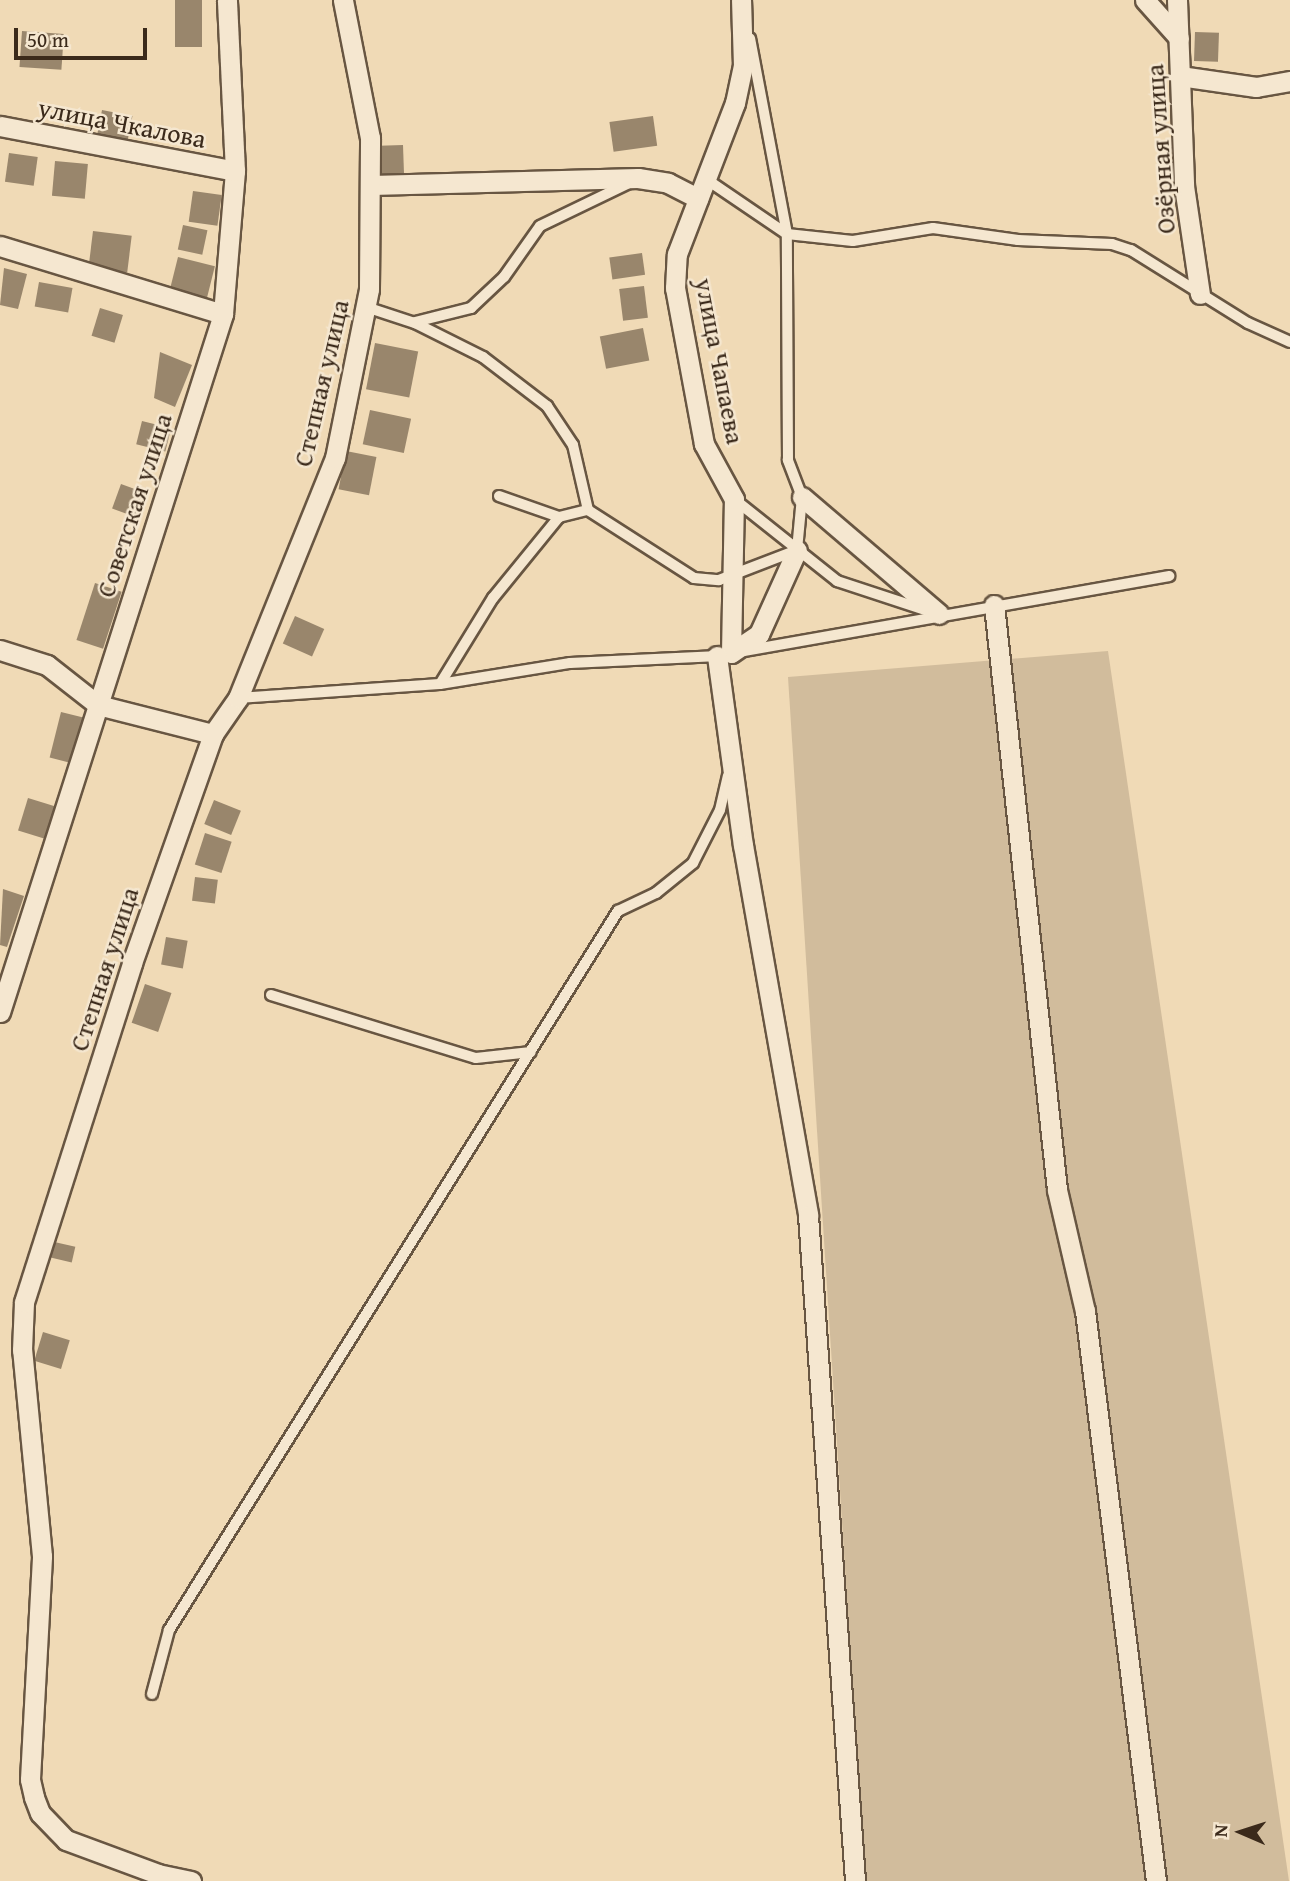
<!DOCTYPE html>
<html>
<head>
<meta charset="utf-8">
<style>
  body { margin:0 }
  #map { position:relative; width:1290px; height:1881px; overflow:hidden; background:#f0dab6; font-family:"Gentium Book Plus",serif }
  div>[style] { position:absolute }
  .green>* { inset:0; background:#d1bc9c }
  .building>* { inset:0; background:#99866c; transform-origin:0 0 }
  .roads { filter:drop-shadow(2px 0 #685642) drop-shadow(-2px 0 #685642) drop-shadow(0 2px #685642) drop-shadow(0 -2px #685642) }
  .lane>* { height:10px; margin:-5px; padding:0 5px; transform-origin:5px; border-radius:5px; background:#f5e7d0 }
  .street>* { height:19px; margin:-9.5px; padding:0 9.5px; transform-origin:9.5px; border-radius:9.5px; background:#f5e7d0 }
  span { translate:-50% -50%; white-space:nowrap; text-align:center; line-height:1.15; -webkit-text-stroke:5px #f5e7d0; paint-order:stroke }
  .street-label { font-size:26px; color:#3b2a1b }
  .north { position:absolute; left:1206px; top:1797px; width:70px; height:70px; -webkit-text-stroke:5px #f5e7d0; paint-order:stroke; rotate:273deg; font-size:19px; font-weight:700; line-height:28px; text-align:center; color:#3b2a1b }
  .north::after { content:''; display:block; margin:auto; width:24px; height:32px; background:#3b2a1b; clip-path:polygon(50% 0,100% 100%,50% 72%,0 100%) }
  .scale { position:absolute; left:14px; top:28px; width:133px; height:32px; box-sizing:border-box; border:4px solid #3b2a1b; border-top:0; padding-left:9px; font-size:21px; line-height:24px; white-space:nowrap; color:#3b2a1b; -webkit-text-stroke:5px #f5e7d0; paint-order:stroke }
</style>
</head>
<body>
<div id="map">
  <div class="green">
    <div style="clip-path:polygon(1108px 651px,1289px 1881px,865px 1881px,788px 677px)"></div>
  </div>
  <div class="building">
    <div style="left:175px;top:0;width:27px;height:47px"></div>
    <div style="left:22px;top:31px;width:42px;height:36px;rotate:4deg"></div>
    <div style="left:1195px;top:32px;width:24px;height:29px;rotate:2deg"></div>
    <div style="left:102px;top:110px;width:31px;height:25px;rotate:11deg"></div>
    <div style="left:653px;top:116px;width:30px;height:44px;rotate:82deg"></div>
    <div style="left:403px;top:145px;width:30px;height:24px;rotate:88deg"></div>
    <div style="left:9px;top:153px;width:29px;height:29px;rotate:8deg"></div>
    <div style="left:55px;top:161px;width:33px;height:35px;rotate:5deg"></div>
    <div style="left:193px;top:191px;width:29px;height:31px;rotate:8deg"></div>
    <div style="left:183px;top:225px;width:25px;height:25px;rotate:12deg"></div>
    <div style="left:93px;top:231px;width:39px;height:37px;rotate:7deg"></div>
    <div style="left:642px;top:253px;width:22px;height:33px;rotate:82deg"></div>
    <div style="left:178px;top:257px;width:38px;height:33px;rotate:14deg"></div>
    <div style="clip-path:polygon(4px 268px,27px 274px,18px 309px,0 305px)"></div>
    <div style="left:39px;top:282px;width:34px;height:25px;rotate:10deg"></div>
    <div style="left:644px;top:286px;width:32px;height:25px;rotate:83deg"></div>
    <div style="left:100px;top:308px;width:24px;height:29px;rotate:17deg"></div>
    <div style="left:643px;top:328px;width:33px;height:44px;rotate:79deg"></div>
    <div style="left:375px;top:343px;width:44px;height:47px;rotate:11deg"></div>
    <div style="clip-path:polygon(160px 352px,192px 365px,175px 407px,154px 398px)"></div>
    <div style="left:370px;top:410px;width:42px;height:35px;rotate:12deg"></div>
    <div style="left:142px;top:421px;width:30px;height:24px;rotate:14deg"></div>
    <div style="left:346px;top:451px;width:31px;height:39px;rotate:11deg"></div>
    <div style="left:121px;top:484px;width:27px;height:26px;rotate:20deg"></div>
    <div style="left:95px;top:583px;width:28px;height:60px;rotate:18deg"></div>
    <div style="left:295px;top:616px;width:32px;height:30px;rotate:24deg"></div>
    <div style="left:61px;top:712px;width:25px;height:47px;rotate:14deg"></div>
    <div style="left:28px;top:798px;width:28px;height:34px;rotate:17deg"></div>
    <div style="left:214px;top:800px;width:29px;height:26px;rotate:22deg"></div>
    <div style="left:205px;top:833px;width:28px;height:33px;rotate:18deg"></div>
    <div style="left:195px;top:877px;width:23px;height:24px;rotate:7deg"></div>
    <div style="clip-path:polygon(3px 889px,24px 896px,7px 947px,0 945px)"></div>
    <div style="left:166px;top:937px;width:22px;height:28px;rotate:10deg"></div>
    <div style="left:145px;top:984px;width:28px;height:41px;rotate:19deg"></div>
    <div style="left:50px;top:1241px;width:26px;height:16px;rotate:13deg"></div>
    <div style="left:43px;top:1332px;width:28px;height:30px;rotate:17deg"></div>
  </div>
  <div class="roads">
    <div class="lane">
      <div style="left:706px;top:179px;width:98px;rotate:34.2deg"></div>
      <div style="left:787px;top:234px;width:66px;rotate:6.1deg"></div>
      <div style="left:853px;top:241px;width:81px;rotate:-9.2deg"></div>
      <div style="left:933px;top:228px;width:86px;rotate:8deg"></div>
      <div style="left:1018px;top:240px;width:94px;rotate:2.4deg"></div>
      <div style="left:1112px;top:244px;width:20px;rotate:18deg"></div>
      <div style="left:1131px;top:250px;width:138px;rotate:32deg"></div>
      <div style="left:1248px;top:323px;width:46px;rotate:24.3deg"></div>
      <div style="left:366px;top:307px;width:52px;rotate:18.1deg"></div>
      <div style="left:415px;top:323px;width:76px;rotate:26.6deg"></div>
      <div style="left:483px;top:357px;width:81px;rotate:37.4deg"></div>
      <div style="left:547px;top:406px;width:47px;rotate:56.3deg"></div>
      <div style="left:573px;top:445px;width:67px;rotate:77deg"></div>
      <div style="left:415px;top:322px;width:58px;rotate:-14deg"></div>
      <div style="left:471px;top:308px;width:45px;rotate:-43.2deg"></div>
      <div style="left:504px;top:277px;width:62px;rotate:-54.8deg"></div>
      <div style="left:540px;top:226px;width:99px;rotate:-25.8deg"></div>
      <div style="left:499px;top:496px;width:64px;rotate:19.3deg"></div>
      <div style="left:559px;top:517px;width:30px;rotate:-14deg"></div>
      <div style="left:588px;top:510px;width:126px;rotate:32.7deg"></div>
      <div style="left:694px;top:578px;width:25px;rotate:5deg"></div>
      <div style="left:719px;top:580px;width:84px;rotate:-21deg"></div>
      <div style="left:797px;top:550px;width:53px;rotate:-84.6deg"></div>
      <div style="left:802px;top:497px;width:40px;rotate:-111deg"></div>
      <div style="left:788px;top:460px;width:226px;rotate:-90.3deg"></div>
      <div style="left:787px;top:234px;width:199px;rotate:-100.7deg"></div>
      <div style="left:734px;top:499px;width:132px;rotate:38.5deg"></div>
      <div style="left:837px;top:581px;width:96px;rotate:18.2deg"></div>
      <div style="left:744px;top:651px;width:432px;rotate:-10deg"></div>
      <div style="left:440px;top:684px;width:101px;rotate:-58.4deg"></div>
      <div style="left:493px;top:598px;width:104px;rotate:-50.8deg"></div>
      <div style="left:238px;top:698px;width:202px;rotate:-4deg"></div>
      <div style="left:440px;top:684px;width:132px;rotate:-9.2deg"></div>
      <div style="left:570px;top:663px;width:149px;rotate:-2.7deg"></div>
      <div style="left:271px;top:995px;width:214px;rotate:17.1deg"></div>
      <div style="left:476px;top:1058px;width:55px;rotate:-6.2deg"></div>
      <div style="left:152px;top:1694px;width:66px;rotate:-75.1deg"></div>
      <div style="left:169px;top:1630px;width:848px;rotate:-58.02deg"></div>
      <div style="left:618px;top:911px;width:42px;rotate:-25.3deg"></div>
      <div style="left:656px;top:893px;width:48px;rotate:-39deg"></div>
      <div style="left:693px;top:863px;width:59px;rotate:-63deg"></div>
      <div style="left:720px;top:810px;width:35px;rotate:-77deg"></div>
    </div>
    <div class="street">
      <div style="left:1145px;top:0;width:51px;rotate:48.2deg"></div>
      <div style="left:1177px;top:0;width:186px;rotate:87.8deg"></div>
      <div style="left:1184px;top:186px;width:109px;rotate:81.6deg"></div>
      <div style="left:1180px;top:76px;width:77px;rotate:8.2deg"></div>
      <div style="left:1256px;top:87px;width:35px;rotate:-10deg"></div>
      <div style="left:0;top:126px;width:239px;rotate:10.8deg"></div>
      <div style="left:371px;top:185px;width:267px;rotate:-1.5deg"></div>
      <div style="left:638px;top:178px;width:30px;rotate:9deg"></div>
      <div style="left:668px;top:183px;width:34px;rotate:27deg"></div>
      <div style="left:0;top:246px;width:233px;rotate:17deg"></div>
      <div style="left:802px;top:497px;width:180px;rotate:40.5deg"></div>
      <div style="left:994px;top:605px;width:588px;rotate:83.85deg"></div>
      <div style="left:1057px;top:1190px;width:124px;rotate:77deg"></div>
      <div style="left:1085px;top:1311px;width:574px;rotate:82.9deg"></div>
      <div style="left:0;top:650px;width:49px;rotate:17.7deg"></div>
      <div style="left:47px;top:665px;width:65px;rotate:38.1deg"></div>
      <div style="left:98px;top:705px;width:119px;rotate:14.2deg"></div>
      <div style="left:731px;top:653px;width:154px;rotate:-88.9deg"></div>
      <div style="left:734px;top:499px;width:63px;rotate:-118.6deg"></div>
      <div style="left:704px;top:444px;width:159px;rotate:-100.5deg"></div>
      <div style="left:675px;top:288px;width:34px;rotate:-87deg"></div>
      <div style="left:677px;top:254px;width:162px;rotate:-69deg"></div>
      <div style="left:735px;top:103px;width:38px;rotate:-78deg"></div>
      <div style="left:743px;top:66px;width:66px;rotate:-91.7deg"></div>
      <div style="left:731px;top:653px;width:34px;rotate:-34deg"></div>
      <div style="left:759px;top:634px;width:92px;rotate:-65.7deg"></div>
      <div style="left:717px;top:656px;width:191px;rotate:82.2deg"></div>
      <div style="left:743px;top:845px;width:376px;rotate:80deg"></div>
      <div style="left:808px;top:1215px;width:668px;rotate:85.96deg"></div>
      <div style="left:0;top:1012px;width:733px;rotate:-72.28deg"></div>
      <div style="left:223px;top:314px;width:144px;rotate:-85.2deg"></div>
      <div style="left:235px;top:171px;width:171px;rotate:-92.7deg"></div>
      <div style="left:191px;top:1881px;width:34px;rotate:-168deg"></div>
      <div style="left:158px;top:1874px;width:98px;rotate:-159.7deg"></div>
      <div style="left:66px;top:1840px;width:37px;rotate:-134deg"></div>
      <div style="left:40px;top:1813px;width:17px;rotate:-111deg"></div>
      <div style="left:34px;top:1797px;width:18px;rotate:-103deg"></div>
      <div style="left:30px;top:1779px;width:223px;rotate:-86.9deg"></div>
      <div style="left:42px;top:1556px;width:207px;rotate:-95.5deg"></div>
      <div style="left:22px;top:1350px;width:48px;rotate:-87.6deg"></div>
      <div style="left:24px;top:1302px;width:356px;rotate:-72.3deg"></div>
      <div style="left:132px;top:963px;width:243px;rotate:-70.5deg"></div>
      <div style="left:213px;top:734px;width:44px;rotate:-55.2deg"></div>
      <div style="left:238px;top:698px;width:259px;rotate:-68deg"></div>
      <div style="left:335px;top:458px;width:172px;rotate:-78.6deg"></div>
      <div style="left:369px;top:289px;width:151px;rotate:-89.6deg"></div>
      <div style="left:370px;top:138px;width:141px;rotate:-101.1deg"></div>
    </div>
  </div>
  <div class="street-label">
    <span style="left:122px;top:123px;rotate:11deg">улица Чкалова</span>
    <span style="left:1160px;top:149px;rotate:-94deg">Озёрная улица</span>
    <span style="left:720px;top:361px;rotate:79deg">улица Чапаева</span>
    <span style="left:321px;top:383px;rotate:-77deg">Степная улица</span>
    <span style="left:134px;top:505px;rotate:-72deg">Советская улица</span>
    <span style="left:104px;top:969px;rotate:-72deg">Степная улица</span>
  </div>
  <div class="north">N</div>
  <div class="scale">50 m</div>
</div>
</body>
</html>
